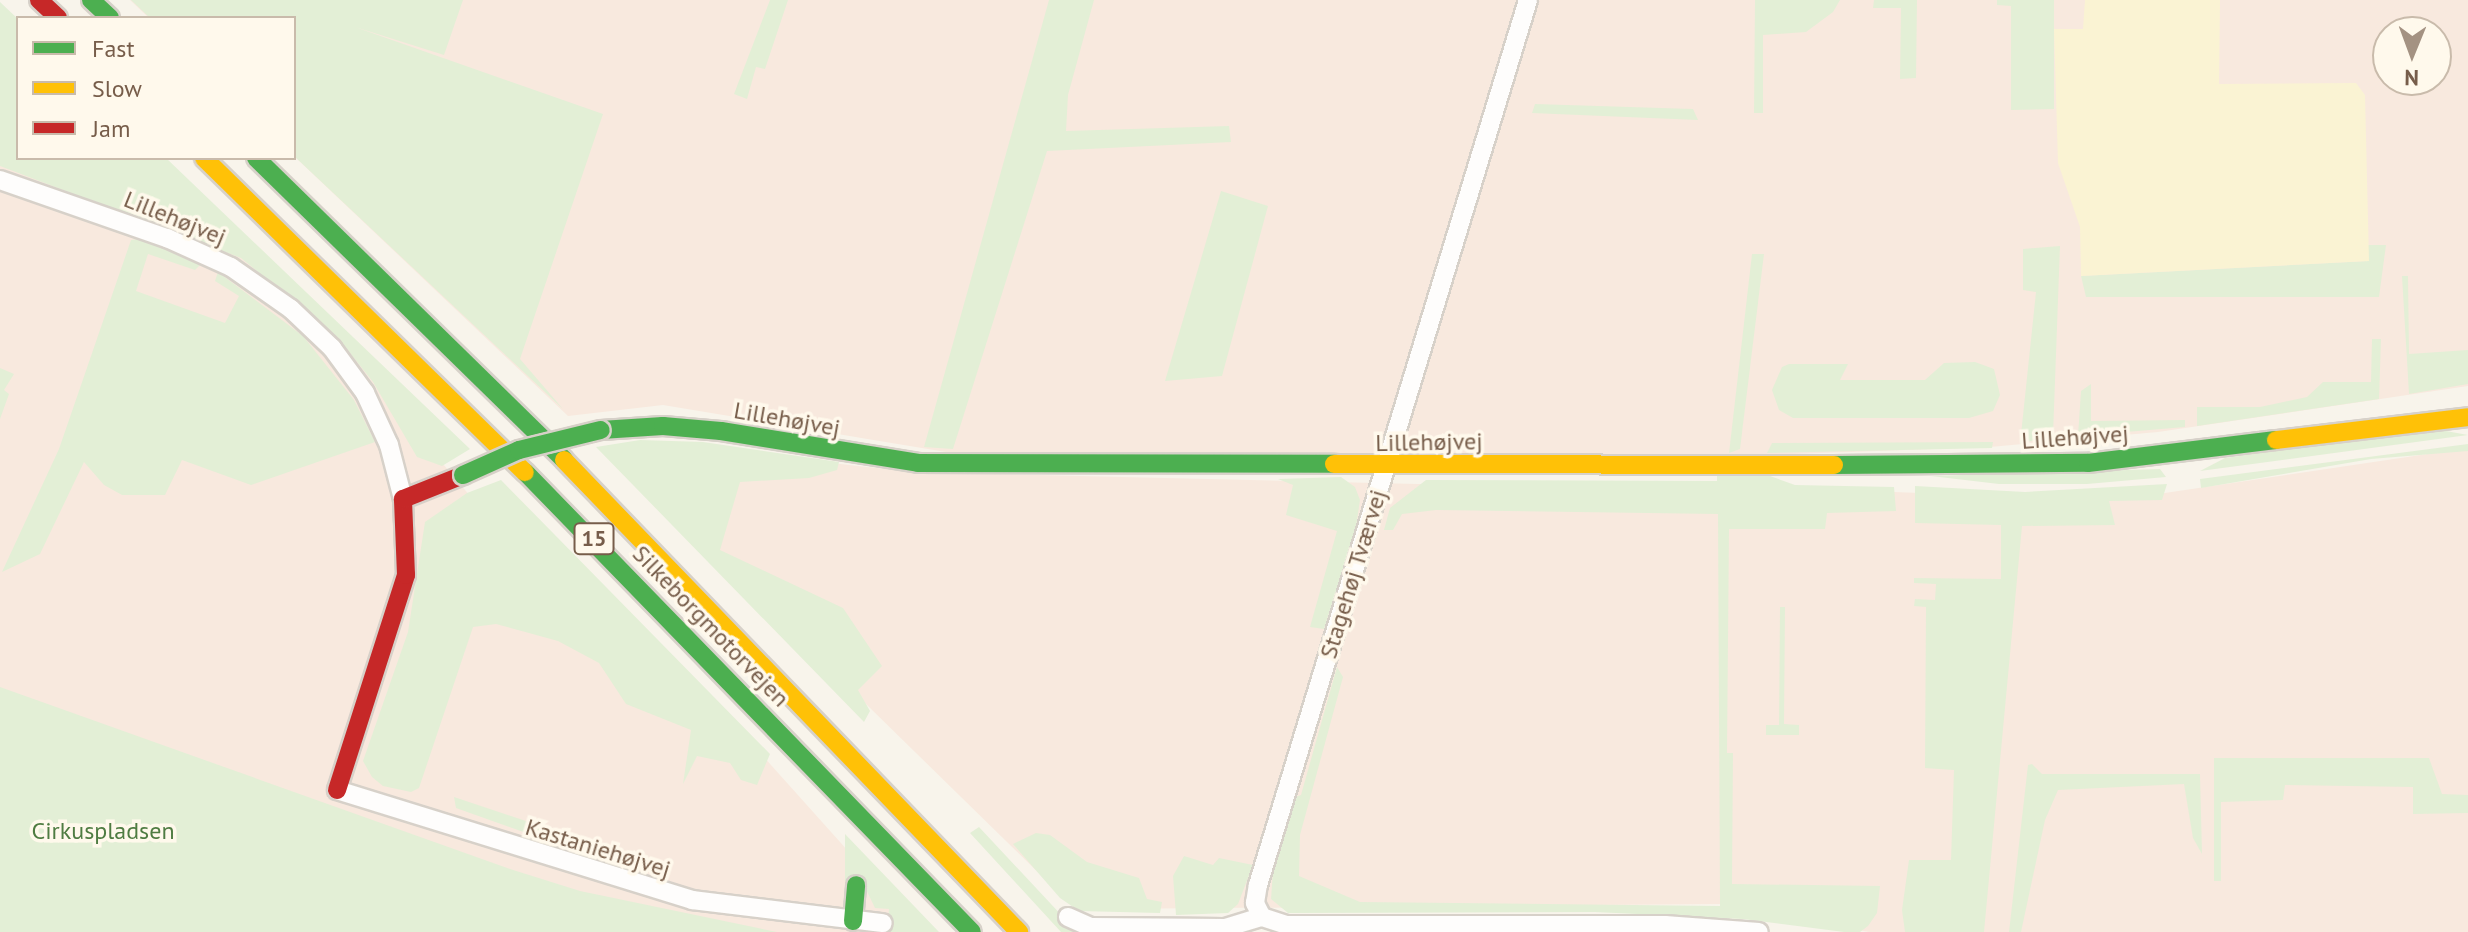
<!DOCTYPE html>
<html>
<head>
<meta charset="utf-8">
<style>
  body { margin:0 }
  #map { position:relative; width:2468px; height:932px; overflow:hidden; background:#f8f4eb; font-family:"PT Sans",sans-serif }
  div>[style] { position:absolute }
  .commercial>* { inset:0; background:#f8e9de }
  .green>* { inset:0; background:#e3efd6 }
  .sand>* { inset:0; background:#faf3d3 }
  .roads { filter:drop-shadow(2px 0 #d7d1c9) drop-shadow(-2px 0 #d7d1c9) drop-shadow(0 2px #d7d1c9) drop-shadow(0 -2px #d7d1c9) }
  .street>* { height:18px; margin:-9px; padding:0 9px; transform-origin:9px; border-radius:9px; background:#fefdfc }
  .fast>* { height:18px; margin:-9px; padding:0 9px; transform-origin:9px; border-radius:9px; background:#4caf50 }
  .slow>* { height:18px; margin:-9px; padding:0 9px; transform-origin:9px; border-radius:9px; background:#ffc107 }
  .jam>* { height:18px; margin:-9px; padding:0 9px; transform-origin:9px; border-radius:9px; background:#c62828 }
  .bridges { filter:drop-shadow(2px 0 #d7d0c8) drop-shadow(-2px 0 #d7d0c8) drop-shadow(0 2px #d7d0c8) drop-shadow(0 -2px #d7d0c8) }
  .fast-bridge>* { height:18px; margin:-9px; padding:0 9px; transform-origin:9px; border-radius:9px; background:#4caf50 }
  span { translate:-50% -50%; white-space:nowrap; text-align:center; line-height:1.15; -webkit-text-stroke:7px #fff9ec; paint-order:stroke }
  .shield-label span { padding:2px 6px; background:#fff9ec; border:2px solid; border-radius:6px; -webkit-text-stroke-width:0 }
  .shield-label { font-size:22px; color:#775d4a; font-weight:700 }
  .street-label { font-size:24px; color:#775d4a }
  .park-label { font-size:24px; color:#4f7c42 }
  .legend { position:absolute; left:16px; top:16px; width:280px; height:144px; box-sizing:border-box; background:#fff9ec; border:2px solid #c9bbab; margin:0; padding:10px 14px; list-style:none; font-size:24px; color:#775d4a }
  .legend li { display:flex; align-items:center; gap:16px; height:40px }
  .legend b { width:40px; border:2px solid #c9bbab }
  .north { position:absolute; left:2372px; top:16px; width:80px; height:80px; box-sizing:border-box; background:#fff9ec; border:2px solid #c9bbab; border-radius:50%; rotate:181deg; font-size:22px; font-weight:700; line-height:32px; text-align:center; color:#775d4a }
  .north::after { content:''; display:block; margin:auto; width:28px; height:36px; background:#a49282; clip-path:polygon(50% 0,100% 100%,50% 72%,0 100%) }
</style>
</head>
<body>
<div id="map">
  <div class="commercial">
    <div style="clip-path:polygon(evenodd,130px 0,2468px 0,2468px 386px,2158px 432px,1990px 447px,1766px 455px,958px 454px,663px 405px,568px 416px,294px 156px,294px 18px,149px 18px,130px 0,2388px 32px,2436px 32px,2436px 80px,2388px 80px,2388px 32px)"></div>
    <div style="clip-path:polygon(0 156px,263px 259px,356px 350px,399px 412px,476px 503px,745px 736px,892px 900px,886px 932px,745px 932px,588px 902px,0 688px)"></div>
    <div style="clip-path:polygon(2468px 448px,2468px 932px,1869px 932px,1724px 904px,1100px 909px,1053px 887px,686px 528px,716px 450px,912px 472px,1418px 484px,1713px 485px,2023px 497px,2158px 494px)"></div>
  </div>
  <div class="green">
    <div style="clip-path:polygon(131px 0,463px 0,444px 55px,355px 27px,603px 114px,520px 359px,563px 409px,294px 156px,294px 18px,150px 18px)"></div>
    <div style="clip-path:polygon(770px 0,788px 0,765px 69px,756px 67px,747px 99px,734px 94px)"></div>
    <div style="clip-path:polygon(1049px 0,1094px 0,1068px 95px,1066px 131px,1229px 126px,1231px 142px,1047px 151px,953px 449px,924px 447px)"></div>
    <div style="clip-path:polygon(1755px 0,1840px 0,1833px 12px,1806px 32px,1763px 35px,1763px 113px,1754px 113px)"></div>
    <div style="clip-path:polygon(1874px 0,1917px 0,1916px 78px,1900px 79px,1901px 8px,1873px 8px)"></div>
    <div style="clip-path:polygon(1997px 0,2054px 0,2054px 109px,2011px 110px,2011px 6px,1997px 5px)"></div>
    <div style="clip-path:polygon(0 2px,18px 19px,18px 158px,166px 158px,470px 449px,442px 466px,417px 457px,373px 382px,338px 338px,241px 258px,0 166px)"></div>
    <div style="clip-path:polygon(1535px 104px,1693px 109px,1698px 120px,1532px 113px)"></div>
    <div style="clip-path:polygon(1221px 191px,1268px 206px,1222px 376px,1165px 381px)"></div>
    <div style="clip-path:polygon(139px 239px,201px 264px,195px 270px,148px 254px,136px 291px,225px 323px,239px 296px,215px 281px,218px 272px,303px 336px,354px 400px,375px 442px,251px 485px,182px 460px,165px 495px,122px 495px,104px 485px,84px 462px,40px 554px,2px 572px,59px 449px,131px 240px)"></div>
    <div style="clip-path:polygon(2368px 245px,2386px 245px,2379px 297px,2086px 297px,2081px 276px,2368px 261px)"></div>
    <div style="clip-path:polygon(2060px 246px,2053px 435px,2020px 444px,2036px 292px,2023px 290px,2023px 249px)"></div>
    <div style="clip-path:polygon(1752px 254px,1764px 254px,1740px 449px,1729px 453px)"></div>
    <div style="clip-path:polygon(2402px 276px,2408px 276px,2409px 354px,2468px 350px,2468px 384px,2409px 394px)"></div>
    <div style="clip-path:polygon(2372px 339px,2381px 339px,2379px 399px,2197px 426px,2197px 407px,2260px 407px,2307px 397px,2323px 382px,2371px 382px)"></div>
    <div style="clip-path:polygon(1975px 362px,1994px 369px,2000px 395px,1993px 411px,1969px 418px,1793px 418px,1779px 410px,1772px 390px,1782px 367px,1789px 364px,1848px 364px,1840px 380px,1925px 380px,1944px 363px)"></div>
    <div style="clip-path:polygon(0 368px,14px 374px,4px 390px,9px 394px,0 419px)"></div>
    <div style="clip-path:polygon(2091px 384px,2091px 421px,2185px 420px,2185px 427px,2078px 436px,2081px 391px)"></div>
    <div style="clip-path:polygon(2435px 429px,2468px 435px,2200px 471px,2225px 458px)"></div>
    <div style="clip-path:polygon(640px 440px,703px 442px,839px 462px,837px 470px,809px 478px,740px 482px,720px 550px,843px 608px,882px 666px,858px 690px,870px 711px,864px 722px,596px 447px)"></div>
    <div style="clip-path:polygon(1993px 442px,1992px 448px,1767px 453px,1772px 443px)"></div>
    <div style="clip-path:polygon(2468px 444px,2468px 451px,2371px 459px,2201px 488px,2200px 479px)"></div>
    <div style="clip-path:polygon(2160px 469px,2166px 477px,2087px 484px,1999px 484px,1931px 476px)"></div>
    <div style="clip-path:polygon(1717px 476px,1770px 476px,1795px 485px,1894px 487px,1896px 511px,1827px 513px,1825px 529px,1729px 529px,1727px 753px,1733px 753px,1732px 884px,1880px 886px,1877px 913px,1868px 926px,1860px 932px,1844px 932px,1743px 919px,1595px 912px,1288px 913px,1271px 899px,1273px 870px,1295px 797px,1301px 795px,1337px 667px,1343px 677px,1300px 835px,1299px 876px,1360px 902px,1720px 906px,1718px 514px,1436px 510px,1402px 514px,1393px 530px,1384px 530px,1390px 508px,1426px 480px,1717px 481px)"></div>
    <div style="clip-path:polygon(1341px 477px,1355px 487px,1360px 500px,1356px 527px,1324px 629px,1310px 627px,1337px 531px,1286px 515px,1293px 485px,1278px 479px)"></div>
    <div style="clip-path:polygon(501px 480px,770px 754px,757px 785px,741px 780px,730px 763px,697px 756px,683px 784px,691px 730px,626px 704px,599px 663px,558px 641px,496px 624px,473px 627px,419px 788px,411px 792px,383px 786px,372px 777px,363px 761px,408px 632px,425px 522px,467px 493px)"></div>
    <div style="clip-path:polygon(2167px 484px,2162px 500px,2109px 501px,2115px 525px,2022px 526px,1984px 932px,1905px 932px,1902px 910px,1909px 860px,1951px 860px,1954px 770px,1925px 768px,1926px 607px,1914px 606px,1915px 599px,1935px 600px,1936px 584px,1914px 583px,1914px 578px,2001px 579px,2001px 525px,1915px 523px,1915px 486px,2025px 492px)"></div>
    <div style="clip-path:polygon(1780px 607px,1785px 607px,1784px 724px,1799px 725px,1799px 735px,1766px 735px,1766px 725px,1779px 725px)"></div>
    <div style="clip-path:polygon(0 687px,510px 869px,580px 891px,777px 932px,0 932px)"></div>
    <div style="clip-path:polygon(2214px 758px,2429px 758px,2442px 794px,2468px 795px,2468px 813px,2413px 814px,2413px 787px,2285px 785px,2283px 800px,2221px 802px,2221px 881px,2214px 881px)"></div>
    <div style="clip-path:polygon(2032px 764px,2042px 774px,2200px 774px,2202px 854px,2193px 838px,2184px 784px,2058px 790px,2045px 820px,2021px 932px,2009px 932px,2028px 765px)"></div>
    <div style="clip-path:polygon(454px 797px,618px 852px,600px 859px,456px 808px)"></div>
    <div style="clip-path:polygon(979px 827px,1065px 919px,1082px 932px,1061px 932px,970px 833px)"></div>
    <div style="clip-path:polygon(1036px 833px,1050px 835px,1087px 862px,1139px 878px,1147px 899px,1162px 902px,1160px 913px,1079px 911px,1060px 898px,1013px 844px)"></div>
    <div style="clip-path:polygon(845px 834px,939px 932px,887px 932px,889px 909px,875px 908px,862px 881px,845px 881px)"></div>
    <div style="clip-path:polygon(1184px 856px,1213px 865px,1219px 858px,1253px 865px,1238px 904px,1228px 913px,1176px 915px,1173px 876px)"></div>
  </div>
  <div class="sand">
    <div style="clip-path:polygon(2085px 0,2220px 0,2219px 84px,2356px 83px,2365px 95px,2369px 261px,2081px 276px,2080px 227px,2058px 163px,2054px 29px,2083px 29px)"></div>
  </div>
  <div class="roads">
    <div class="street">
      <div style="left:0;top:180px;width:177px;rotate:19.2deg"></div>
      <div style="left:167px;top:238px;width:70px;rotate:24.4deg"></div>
      <div style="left:231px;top:267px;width:73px;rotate:35deg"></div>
      <div style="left:291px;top:309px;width:57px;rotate:43.6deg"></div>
      <div style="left:332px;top:348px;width:56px;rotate:53.7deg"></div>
      <div style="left:365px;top:393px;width:57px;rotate:65.2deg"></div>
      <div style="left:389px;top:445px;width:56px;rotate:75.5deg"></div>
      <div style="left:337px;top:790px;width:372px;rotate:17.2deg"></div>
      <div style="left:692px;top:900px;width:192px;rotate:6.9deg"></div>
      <div style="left:1068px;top:917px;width:24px;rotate:24deg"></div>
      <div style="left:1090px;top:927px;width:135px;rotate:0.4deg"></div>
      <div style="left:1225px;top:928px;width:39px;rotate:-17deg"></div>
      <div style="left:1262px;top:917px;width:25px;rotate:18deg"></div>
      <div style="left:1286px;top:925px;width:379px"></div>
      <div style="left:1665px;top:925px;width:94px;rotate:4.3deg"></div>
      <div style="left:1262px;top:917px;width:16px;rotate:-117deg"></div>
      <div style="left:1255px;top:903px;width:18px;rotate:-81deg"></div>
      <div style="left:1258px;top:885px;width:925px;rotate:-73.03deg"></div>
    </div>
    <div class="fast">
      <div style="left:91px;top:0;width:26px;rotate:43deg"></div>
      <div style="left:256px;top:158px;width:431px;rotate:44.4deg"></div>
      <div style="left:601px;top:430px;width:62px;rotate:-3.7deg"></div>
      <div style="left:663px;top:426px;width:58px;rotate:4.9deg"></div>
      <div style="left:721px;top:431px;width:200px;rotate:9.2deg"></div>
      <div style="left:918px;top:463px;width:416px;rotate:0.1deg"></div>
      <div style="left:1834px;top:465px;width:254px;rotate:-0.5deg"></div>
      <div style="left:2088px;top:463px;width:189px;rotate:-7deg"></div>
      <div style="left:525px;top:472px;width:641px;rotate:45.82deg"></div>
      <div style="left:853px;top:921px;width:36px;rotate:-85deg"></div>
    </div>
    <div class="slow">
      <div style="left:204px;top:158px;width:449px;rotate:44.4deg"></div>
      <div style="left:2276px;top:440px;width:193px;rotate:-6.8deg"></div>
      <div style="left:564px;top:460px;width:656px;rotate:46.05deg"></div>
      <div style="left:1334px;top:464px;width:500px;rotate:0.11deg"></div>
    </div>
    <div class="jam">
      <div style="left:39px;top:0;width:26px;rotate:43deg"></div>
      <div style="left:337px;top:790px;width:226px;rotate:-72.2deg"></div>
      <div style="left:406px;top:575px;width:76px;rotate:-92.3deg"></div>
      <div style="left:403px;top:499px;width:65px;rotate:-21.8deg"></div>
    </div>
  </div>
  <div class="bridges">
    <div class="fast-bridge">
      <div style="left:463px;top:475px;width:61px;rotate:-24.1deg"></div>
      <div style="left:519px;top:450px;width:84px;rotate:-13.7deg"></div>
    </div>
  </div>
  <div class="shield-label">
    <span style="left:594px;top:539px">15</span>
  </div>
  <div class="street-label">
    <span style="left:175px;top:218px;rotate:22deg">Lillehøjvej</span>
    <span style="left:787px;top:419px;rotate:10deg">Lillehøjvej</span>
    <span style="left:2075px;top:437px;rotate:-4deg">Lillehøjvej</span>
    <span style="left:1429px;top:442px;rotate:-1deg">Lillehøjvej</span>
    <span style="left:1353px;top:574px;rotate:-73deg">Stagehøj Tværvej</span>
    <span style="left:711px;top:626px;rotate:46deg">Silkeborgmotorvejen</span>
    <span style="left:598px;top:848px;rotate:17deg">Kastaniehøjvej</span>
  </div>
  <div class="park-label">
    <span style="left:103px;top:831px">Cirkuspladsen</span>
  </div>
  <ul class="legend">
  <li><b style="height:10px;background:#4caf50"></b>Fast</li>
  <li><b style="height:10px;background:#ffc107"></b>Slow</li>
  <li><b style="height:10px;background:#c62828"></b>Jam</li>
  </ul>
  <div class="north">N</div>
</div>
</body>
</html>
